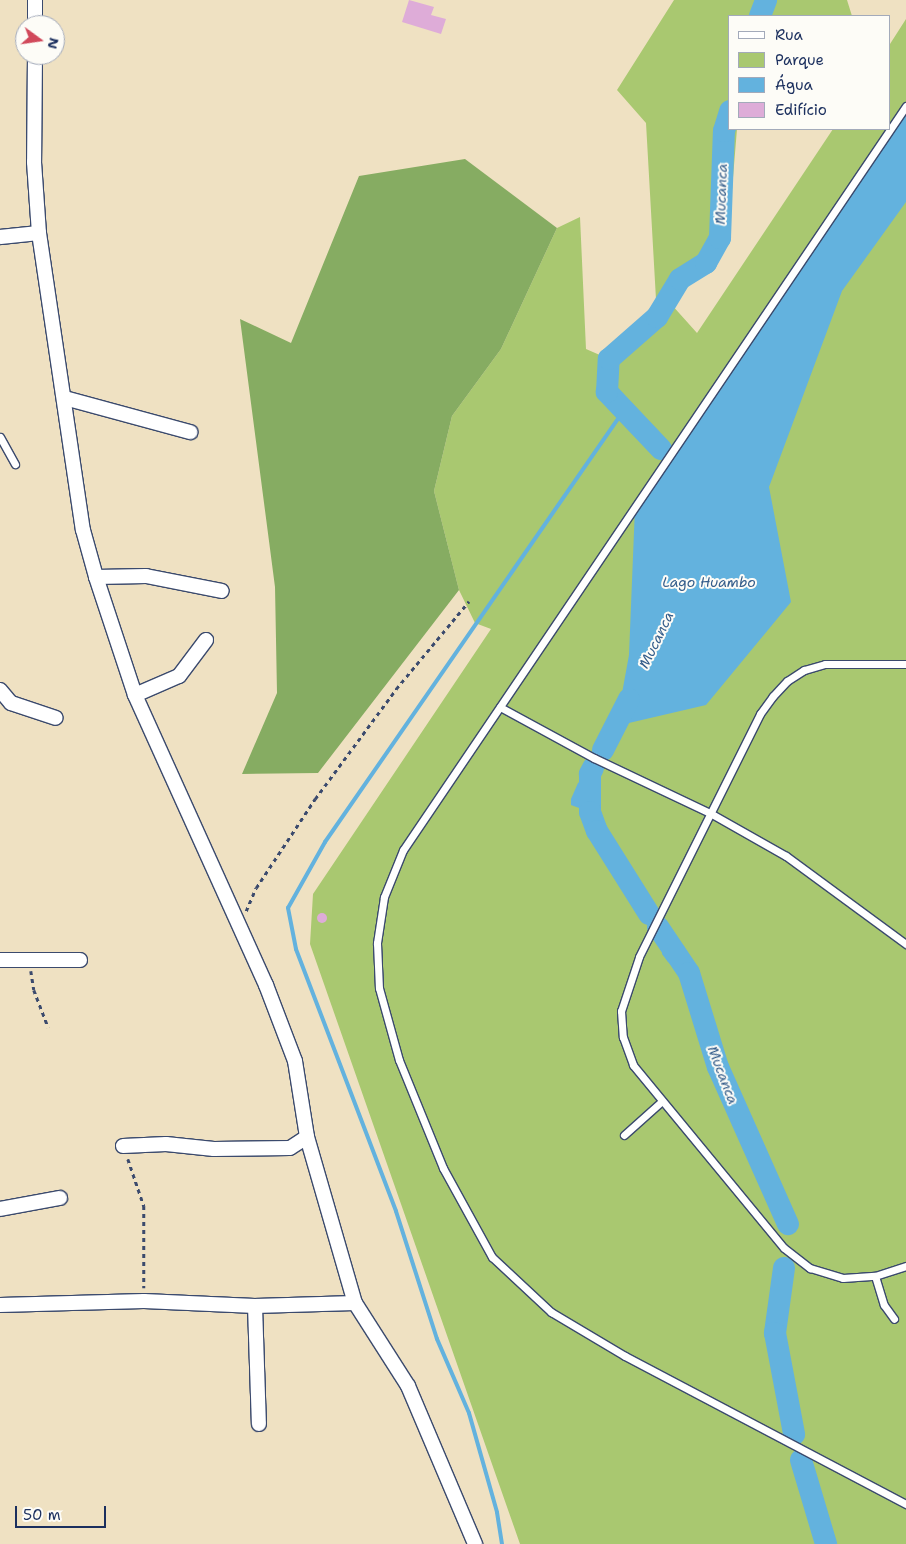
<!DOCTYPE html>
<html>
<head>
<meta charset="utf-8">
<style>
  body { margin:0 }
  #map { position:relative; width:906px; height:1544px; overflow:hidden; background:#efe1c2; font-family:"Shantell Sans",sans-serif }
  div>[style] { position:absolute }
  .green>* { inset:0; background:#a9c870 }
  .forest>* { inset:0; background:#86ac62 }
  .water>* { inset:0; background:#63b2de }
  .stream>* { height:4px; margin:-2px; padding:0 2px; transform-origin:2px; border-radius:2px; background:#63b2de }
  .river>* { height:22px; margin:-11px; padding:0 11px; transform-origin:11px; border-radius:11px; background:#63b2de }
  .building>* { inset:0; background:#deacd8 }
  .round { border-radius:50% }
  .path>* { height:2.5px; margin-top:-1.25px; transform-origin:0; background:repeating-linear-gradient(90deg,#3b4a6d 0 4px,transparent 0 8px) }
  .roads { filter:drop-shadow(1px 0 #3b4a6d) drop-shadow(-1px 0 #3b4a6d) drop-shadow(0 1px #3b4a6d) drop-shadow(0 -1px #3b4a6d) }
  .lane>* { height:7px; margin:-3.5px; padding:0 3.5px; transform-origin:3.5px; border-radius:3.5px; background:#fff }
  .street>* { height:14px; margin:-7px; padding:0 7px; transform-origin:7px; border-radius:7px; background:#fff }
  span { translate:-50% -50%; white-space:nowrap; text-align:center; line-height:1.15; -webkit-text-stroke:4px #fdfcf7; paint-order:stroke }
  .water-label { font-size:14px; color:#345d8b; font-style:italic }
  .legend { position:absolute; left:728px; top:15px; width:162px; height:115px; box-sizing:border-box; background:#fdfcf7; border:1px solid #a3aaba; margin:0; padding:6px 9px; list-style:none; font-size:15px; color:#1b2f5e }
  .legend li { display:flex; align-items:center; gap:10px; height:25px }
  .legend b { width:25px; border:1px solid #a3aaba }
  .north { position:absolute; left:15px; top:15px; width:50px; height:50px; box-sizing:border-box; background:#fdfcf7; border:1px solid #a3aaba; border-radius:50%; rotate:104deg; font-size:14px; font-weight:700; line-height:20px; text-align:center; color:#1b2f5e }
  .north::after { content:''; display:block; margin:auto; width:18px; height:22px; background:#d1495b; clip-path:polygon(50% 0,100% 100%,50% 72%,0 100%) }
  .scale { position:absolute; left:15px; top:1506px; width:91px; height:22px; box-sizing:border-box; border:2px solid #1b2f5e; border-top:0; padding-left:6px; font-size:15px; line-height:18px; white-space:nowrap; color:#1b2f5e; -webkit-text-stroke:4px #fdfcf7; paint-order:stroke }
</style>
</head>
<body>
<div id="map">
  <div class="green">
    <div style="clip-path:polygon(674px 0,847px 0,852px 16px,730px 16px,730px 129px,737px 129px,728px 238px,720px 258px,678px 290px,671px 304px,697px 333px,833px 129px,890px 129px,890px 44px,906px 19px,906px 1544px,520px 1544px,310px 944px,313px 894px,491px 629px,475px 623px,459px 590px,434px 491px,452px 416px,501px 349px,557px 228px,580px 217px,586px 349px,609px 359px,657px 317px,646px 123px,617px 90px)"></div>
  </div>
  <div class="forest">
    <div style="clip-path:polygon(465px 159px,557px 228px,501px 349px,452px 416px,434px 491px,459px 590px,318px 773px,242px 774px,277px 693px,275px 587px,240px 319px,291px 343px,359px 176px)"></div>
  </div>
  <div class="water">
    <div style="clip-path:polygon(906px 106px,906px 202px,842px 291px,769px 487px,791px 602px,706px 705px,616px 726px,629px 655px,635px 507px)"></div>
    <div style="clip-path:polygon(590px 774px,598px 781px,597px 793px,590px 812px,571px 805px,571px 799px,578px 783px)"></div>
    <div style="clip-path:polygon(663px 936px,684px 946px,692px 969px,689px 973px,668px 962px,662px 954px)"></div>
  </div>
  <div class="stream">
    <div style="left:502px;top:1544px;width:32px;rotate:-99deg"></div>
    <div style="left:497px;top:1512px;width:103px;rotate:-105.8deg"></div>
    <div style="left:469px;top:1413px;width:81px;rotate:-113.4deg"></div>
    <div style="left:437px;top:1339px;width:134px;rotate:-107.8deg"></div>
    <div style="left:396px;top:1211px;width:280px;rotate:-110.9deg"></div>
    <div style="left:296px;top:949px;width:42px;rotate:-101deg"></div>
    <div style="left:288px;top:908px;width:76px;rotate:-60.7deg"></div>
    <div style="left:325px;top:842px;width:525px;rotate:-55.31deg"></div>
  </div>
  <div class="river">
    <div style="left:760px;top:16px;width:17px;rotate:-69deg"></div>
    <div style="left:661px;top:449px;width:79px;rotate:-133.5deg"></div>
    <div style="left:607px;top:392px;width:33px;rotate:-87deg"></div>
    <div style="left:609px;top:359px;width:64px;rotate:-41.2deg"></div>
    <div style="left:657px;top:317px;width:44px;rotate:-58.8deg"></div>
    <div style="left:680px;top:279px;width:31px;rotate:-32deg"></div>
    <div style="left:706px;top:263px;width:29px;rotate:-61deg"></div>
    <div style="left:720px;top:238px;width:107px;rotate:-87.9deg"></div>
    <div style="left:724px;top:131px;width:21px;rotate:-73deg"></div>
    <div style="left:603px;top:750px;width:57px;rotate:-63deg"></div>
    <div style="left:593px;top:768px;width:7px;rotate:117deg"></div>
    <div style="left:590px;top:774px;width:38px;rotate:90deg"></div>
    <div style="left:590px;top:812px;width:20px;rotate:70deg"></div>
    <div style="left:597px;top:831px;width:98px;rotate:57.9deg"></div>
    <div style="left:658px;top:927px;width:55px;rotate:56deg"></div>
    <div style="left:689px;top:973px;width:98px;rotate:72.9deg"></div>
    <div style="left:718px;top:1067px;width:172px;rotate:66deg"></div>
    <div style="left:784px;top:1268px;width:66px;rotate:97.9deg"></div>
    <div style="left:775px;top:1333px;width:103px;rotate:79.3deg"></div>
    <div style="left:801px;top:1460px;width:88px;rotate:73.4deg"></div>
  </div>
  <div class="building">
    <div style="clip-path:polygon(409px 0,434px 7px,431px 15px,446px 19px,441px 34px,402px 22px)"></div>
    <div class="round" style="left:317px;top:913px;width:10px;height:10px"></div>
  </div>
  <div class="path">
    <div style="left:246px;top:911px;width:25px;rotate:-67deg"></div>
    <div style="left:256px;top:888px;width:107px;rotate:-56.5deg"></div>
    <div style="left:315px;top:799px;width:137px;rotate:-53.6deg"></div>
    <div style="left:396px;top:689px;width:114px;rotate:-50.3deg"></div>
    <div style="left:31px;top:971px;width:19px;rotate:81deg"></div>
    <div style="left:34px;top:990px;width:40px;rotate:69deg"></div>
    <div style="left:128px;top:1159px;width:50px;rotate:71.2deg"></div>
    <div style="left:144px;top:1206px;width:82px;rotate:90deg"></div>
  </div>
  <div class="roads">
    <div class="lane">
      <div style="left:906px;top:106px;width:898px;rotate:124.06deg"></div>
      <div style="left:403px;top:850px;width:51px;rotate:112deg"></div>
      <div style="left:384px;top:897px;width:47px;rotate:98.7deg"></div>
      <div style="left:377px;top:943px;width:45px;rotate:87.5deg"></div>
      <div style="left:379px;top:988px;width:75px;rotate:74.5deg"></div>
      <div style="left:399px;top:1060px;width:117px;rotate:67.8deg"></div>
      <div style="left:443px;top:1168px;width:102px;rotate:61.2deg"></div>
      <div style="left:492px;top:1257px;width:81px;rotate:43deg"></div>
      <div style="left:551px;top:1312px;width:86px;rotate:30.7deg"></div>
      <div style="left:625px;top:1356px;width:318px;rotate:27.8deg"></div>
      <div style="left:0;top:437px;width:31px;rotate:61deg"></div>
      <div style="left:906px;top:664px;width:81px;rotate:180deg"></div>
      <div style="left:825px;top:664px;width:22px;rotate:164deg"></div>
      <div style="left:804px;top:670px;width:20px;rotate:147deg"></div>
      <div style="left:787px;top:681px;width:21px;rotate:133deg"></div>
      <div style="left:773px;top:696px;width:22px;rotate:126deg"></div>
      <div style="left:760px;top:714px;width:271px;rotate:116.5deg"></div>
      <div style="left:639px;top:957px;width:57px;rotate:108.4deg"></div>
      <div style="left:621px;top:1011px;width:26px;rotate:86deg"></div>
      <div style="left:623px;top:1037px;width:30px;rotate:70deg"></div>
      <div style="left:633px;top:1065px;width:237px;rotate:50.5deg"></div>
      <div style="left:784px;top:1248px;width:33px;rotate:38deg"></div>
      <div style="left:810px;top:1268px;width:34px;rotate:17deg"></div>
      <div style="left:843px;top:1278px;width:32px;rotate:-4deg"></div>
      <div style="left:875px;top:1276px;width:33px;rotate:-18deg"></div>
      <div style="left:500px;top:707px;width:107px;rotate:28.5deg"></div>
      <div style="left:594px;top:758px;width:128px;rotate:25.4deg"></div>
      <div style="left:710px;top:813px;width:87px;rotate:29.5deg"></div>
      <div style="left:786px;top:856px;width:149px;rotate:36.3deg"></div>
      <div style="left:624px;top:1135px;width:51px;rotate:-41.8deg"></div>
      <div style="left:875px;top:1276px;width:30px;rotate:73deg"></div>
      <div style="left:884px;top:1305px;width:17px;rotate:54deg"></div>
    </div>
    <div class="street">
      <div style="left:35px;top:25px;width:25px;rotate:-90deg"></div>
      <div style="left:35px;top:55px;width:107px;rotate:90.5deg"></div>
      <div style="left:34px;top:162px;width:71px;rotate:86deg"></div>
      <div style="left:39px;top:233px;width:300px;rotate:81.6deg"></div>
      <div style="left:83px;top:530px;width:49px;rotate:74.5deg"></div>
      <div style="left:96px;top:577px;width:124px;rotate:71.7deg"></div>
      <div style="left:135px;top:695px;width:318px;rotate:65.7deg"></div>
      <div style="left:266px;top:985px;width:81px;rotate:69.1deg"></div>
      <div style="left:295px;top:1061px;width:77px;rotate:81deg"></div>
      <div style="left:307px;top:1137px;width:173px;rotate:73.9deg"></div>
      <div style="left:355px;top:1303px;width:98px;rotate:57.4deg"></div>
      <div style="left:408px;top:1386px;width:172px;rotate:67deg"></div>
      <div style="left:0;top:237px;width:39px;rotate:-6deg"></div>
      <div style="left:65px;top:398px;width:130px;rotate:15.2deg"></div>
      <div style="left:96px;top:577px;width:50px;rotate:-1.1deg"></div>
      <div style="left:146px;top:576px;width:77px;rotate:11.2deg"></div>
      <div style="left:0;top:690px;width:17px;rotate:50deg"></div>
      <div style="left:11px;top:703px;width:47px;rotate:18.4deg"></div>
      <div style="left:135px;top:695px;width:48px;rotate:-23.4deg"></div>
      <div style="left:179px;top:676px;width:45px;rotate:-53.1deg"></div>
      <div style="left:0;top:960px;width:80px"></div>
      <div style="left:123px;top:1146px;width:43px;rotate:-2.7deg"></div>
      <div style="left:166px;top:1144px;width:48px;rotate:5.9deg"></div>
      <div style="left:214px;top:1149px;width:76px;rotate:-0.8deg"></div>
      <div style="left:290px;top:1148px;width:20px;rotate:-33deg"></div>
      <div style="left:0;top:1209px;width:61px;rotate:-10.4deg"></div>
      <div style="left:0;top:1305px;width:144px;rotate:-1.6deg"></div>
      <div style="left:144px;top:1301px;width:111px;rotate:2.6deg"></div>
      <div style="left:255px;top:1306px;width:100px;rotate:-1.7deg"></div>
      <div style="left:255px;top:1306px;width:118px;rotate:88.1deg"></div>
    </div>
  </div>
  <div class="water-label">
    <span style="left:721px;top:194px;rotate:-88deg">Mucanca</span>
    <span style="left:709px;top:582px">Lago Huambo</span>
    <span style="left:656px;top:640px;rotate:-64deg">Mucanca</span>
    <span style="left:723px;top:1075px;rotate:69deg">Mucanca</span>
  </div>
  <ul class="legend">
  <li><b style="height:6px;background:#fff"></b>Rua</li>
  <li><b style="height:14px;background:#a9c870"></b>Parque</li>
  <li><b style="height:14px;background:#63b2de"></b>Água</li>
  <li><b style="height:14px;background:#deacd8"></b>Edifício</li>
  </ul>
  <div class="north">N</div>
  <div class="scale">50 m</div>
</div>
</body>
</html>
